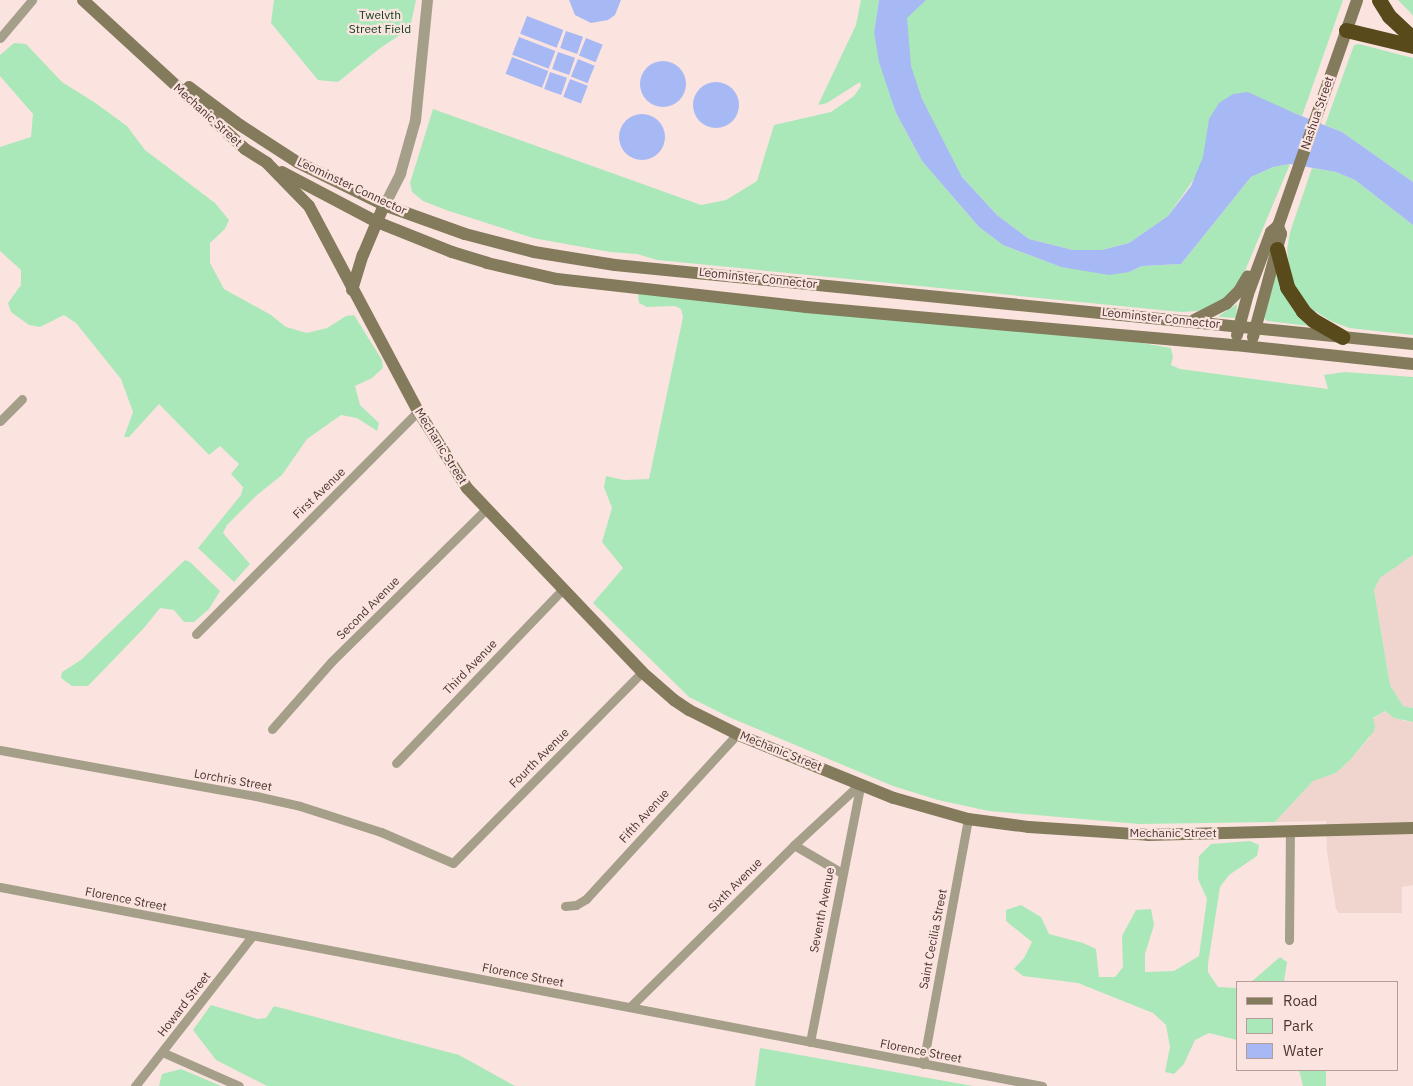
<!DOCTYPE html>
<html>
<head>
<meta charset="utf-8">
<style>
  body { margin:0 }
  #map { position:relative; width:1413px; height:1086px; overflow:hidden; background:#fbe4df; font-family:"IBM Plex Sans",sans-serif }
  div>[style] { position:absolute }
  .built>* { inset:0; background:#f0d5cf }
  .green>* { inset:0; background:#aae8b9 }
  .water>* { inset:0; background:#a7b9f5; transform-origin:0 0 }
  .round { border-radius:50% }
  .minor>* { height:9px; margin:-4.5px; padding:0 4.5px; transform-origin:4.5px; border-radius:4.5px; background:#a59f8a }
  .tertiary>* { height:11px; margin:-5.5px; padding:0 5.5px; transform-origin:5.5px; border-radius:5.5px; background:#a59f8a }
  .secondary>* { height:12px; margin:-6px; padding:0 6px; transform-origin:6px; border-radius:6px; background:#847a5c }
  .motorway>* { height:15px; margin:-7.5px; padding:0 7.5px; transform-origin:7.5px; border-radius:7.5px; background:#594a1b }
  span { translate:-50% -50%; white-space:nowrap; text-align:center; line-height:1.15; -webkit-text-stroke:4.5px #fbe4df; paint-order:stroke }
  .park-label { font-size:12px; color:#0c3a1d }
  .street-label { font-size:12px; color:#4c3530 }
  .legend { position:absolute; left:1236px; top:981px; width:162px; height:90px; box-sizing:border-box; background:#fbe4df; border:1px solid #b59e99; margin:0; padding:6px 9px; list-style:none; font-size:15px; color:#4c3530 }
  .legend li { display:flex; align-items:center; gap:10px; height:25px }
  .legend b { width:25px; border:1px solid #b59e99 }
</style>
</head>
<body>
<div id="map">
  <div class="built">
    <div style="clip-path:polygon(1413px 555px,1413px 708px,1403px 706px,1390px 685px,1374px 590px,1380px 578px)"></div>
    <div style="clip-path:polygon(1385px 711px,1404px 721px,1413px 722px,1413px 885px,1402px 887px,1402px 913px,1339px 913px,1336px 909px,1327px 852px,1326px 821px,1275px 822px,1313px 781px,1336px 773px,1351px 759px,1369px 738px,1373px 719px)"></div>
  </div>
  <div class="green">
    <div style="clip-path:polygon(274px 0,416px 0,410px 28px,379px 49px,338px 82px,318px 80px,271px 23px)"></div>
    <div style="clip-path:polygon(861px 0,879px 0,874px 32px,896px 113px,922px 161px,979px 227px,1003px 245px,1061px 267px,1129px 272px,1142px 266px,1181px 264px,1251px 177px,1273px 167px,1290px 164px,1242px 278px,1225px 298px,1213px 306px,1197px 311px,1181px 312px,657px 260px,637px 254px,610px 252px,533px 238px,446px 210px,423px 201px,412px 192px,410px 183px,433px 109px,701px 205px,726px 200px,757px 181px,774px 125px,831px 112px,854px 96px,861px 86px,860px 82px,827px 103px,818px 105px,856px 25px)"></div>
    <div style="clip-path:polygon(898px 0,1343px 0,1302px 116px,1294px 113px,1194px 179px,1168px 216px,1129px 243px,1102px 250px,1073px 250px,1029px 239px,997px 215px,962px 177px,938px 131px,917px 108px)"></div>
    <div style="clip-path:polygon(1398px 0,1413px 0,1413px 16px,1410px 12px)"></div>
    <div style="clip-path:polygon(14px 43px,26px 44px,62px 82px,94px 102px,127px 126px,145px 150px,215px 203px,229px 220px,225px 229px,210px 243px,210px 263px,224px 289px,271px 315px,286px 327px,307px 333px,327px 328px,346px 316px,354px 315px,382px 360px,383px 368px,372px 378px,355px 386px,360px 405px,379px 423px,377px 431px,357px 418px,341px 415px,307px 439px,282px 475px,257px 495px,227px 525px,223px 533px,250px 564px,234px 582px,198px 548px,241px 495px,243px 487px,231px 474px,239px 464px,220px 446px,209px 455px,159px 404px,129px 437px,124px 437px,133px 412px,121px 379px,76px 323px,64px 315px,40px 327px,29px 325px,11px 312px,8px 303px,21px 285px,21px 270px,0 251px,0 147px,31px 137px,33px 114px,0 76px,0 55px)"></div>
    <div style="clip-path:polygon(1359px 44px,1413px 58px,1413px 182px,1342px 132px,1325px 125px,1354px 45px)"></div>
    <div style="clip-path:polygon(1312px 168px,1336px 172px,1355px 180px,1413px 225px,1413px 335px,1349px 328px,1331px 321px,1313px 310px,1299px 295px,1290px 274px,1287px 250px,1290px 232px)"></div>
    <div style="clip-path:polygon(1276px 272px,1309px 323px,1308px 326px,1267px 321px,1264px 318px)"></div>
    <div style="clip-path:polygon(638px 293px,1142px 343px,1171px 348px,1173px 357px,1171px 365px,1180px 369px,1328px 389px,1324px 375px,1345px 372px,1413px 377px,1413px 555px,1380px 578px,1374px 590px,1390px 685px,1403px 706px,1413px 708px,1413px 722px,1394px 718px,1385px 711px,1373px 718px,1375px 725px,1374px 731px,1351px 759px,1336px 773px,1313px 781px,1275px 822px,1139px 824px,989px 811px,938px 800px,893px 786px,731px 718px,689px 697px,593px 603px,623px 568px,602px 542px,612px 508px,604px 487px,606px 476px,624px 480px,649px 479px,683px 317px,681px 309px,675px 306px,647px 307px,639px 303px)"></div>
    <div style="clip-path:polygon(1237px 304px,1236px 318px,1219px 317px,1220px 315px)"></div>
    <div style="clip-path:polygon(185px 560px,190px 562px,220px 591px,209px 609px,194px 622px,184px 622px,174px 610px,160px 608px,144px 628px,88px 686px,72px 686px,61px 678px,62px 672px,81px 660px)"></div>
    <div style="clip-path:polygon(1250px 841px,1259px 845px,1257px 856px,1229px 875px,1220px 887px,1208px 964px,1208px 972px,1218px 987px,1237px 988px,1237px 1040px,1209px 1033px,1195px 1040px,1184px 1064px,1174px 1074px,1165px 1072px,1170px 1047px,1166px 1025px,1153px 1013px,1078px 983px,1023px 976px,1014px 969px,1024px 958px,1032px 942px,1006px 921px,1006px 910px,1021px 905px,1041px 917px,1049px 934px,1083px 943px,1096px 949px,1099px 977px,1115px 977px,1123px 967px,1122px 936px,1136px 910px,1151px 909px,1154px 925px,1145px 954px,1145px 972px,1174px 971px,1199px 956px,1207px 899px,1198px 879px,1199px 856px,1211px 844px)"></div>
    <div style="clip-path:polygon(1280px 957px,1287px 962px,1284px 982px,1251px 982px)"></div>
    <div style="clip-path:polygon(211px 1005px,258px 1019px,266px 1018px,274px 1006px,459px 1055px,515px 1086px,267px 1086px,216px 1060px,193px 1030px)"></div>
    <div style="clip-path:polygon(760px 1048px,973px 1086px,755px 1086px)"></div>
    <div style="clip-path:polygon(181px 1069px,221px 1086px,159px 1086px,162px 1074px)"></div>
    <div style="clip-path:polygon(1299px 1070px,1326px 1070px,1326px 1086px,1303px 1086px)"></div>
  </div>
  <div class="water">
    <div style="clip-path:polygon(569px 0,621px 0,615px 15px,608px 20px,591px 23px,575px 15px)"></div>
    <div style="clip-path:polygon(879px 0,926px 0,907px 18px,911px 66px,922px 99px,962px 177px,997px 215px,1029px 239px,1073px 250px,1102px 250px,1129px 243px,1168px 216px,1191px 186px,1203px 157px,1209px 119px,1219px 103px,1233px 94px,1248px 92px,1294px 113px,1342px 132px,1413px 182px,1413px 225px,1355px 180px,1336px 172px,1290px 164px,1273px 167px,1251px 177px,1181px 264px,1142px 266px,1129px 272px,1109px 275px,1061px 267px,1003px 245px,979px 227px,922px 161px,896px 113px,879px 62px,874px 32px)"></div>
    <div style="left:527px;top:16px;width:39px;height:19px;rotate:21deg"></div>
    <div style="left:566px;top:31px;width:18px;height:18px;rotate:19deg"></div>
    <div style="left:519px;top:37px;width:39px;height:19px;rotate:21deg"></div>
    <div style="left:586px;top:38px;width:18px;height:19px;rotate:22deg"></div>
    <div style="left:558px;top:52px;width:18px;height:18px;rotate:19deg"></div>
    <div style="left:512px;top:57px;width:39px;height:18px;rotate:21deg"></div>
    <div style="left:578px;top:59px;width:18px;height:19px;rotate:22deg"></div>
    <div class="round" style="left:640px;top:61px;width:46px;height:46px"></div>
    <div style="left:550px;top:72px;width:18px;height:18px;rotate:19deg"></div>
    <div style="left:570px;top:79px;width:19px;height:19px;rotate:21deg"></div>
    <div class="round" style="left:693px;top:82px;width:46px;height:46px"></div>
    <div class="round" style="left:619px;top:114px;width:46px;height:46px"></div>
  </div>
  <div class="minor">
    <div style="left:0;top:38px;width:50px;rotate:-49.9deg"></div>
    <div style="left:0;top:421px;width:31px;rotate:-45deg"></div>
    <div style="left:196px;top:634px;width:315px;rotate:-45.1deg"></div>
    <div style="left:272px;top:729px;width:89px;rotate:-48.6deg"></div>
    <div style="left:331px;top:662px;width:216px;rotate:-44.6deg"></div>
    <div style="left:0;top:750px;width:260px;rotate:10.2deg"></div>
    <div style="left:256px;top:796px;width:45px;rotate:12.8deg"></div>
    <div style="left:300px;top:806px;width:85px;rotate:17.8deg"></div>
    <div style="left:381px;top:832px;width:78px;rotate:23.3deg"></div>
    <div style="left:453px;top:863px;width:269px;rotate:-45.3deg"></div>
    <div style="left:396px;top:763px;width:241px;rotate:-46.2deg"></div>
    <div style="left:794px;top:845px;width:56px;rotate:30.3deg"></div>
    <div style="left:0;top:887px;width:1061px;rotate:10.81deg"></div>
    <div style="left:565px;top:906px;width:11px;rotate:-5deg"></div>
    <div style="left:576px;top:905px;width:12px;rotate:-31deg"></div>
    <div style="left:586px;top:899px;width:224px;rotate:-47.5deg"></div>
    <div style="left:1289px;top:940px;width:109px;rotate:-89.5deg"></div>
    <div style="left:630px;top:1007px;width:231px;rotate:-44.6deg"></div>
    <div style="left:794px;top:845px;width:91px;rotate:-42.8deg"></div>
    <div style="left:810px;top:1042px;width:264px;rotate:-78.9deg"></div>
    <div style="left:162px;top:1052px;width:84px;rotate:23.8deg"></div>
    <div style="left:923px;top:1064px;width:249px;rotate:-79.6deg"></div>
    <div style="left:135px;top:1086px;width:190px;rotate:-52deg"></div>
  </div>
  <div class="tertiary">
    <div style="left:384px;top:205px;width:36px;rotate:-63deg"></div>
    <div style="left:400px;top:173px;width:55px;rotate:-74.2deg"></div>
    <div style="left:415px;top:120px;width:121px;rotate:-84.3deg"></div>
  </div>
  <div class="secondary">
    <div style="left:83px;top:0;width:220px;rotate:42.6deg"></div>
    <div style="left:245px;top:149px;width:26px;rotate:32deg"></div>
    <div style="left:267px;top:163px;width:60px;rotate:45.7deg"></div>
    <div style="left:309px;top:206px;width:232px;rotate:62deg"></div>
    <div style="left:418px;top:411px;width:91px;rotate:57.5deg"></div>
    <div style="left:467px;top:488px;width:254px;rotate:46.4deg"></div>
    <div style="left:642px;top:672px;width:43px;rotate:41.2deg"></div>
    <div style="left:674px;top:700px;width:18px;rotate:34deg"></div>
    <div style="left:689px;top:710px;width:58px;rotate:26.6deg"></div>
    <div style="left:741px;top:736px;width:165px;rotate:22.1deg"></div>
    <div style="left:894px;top:798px;width:77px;rotate:15.8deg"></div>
    <div style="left:968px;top:819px;width:62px;rotate:7.5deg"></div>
    <div style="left:1029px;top:827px;width:119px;rotate:3.8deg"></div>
    <div style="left:1148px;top:835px;width:265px;rotate:-1.5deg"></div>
    <div style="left:189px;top:87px;width:64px;rotate:36.7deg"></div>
    <div style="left:240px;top:125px;width:68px;rotate:33deg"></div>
    <div style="left:297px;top:162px;width:97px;rotate:26.3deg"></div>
    <div style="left:384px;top:205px;width:86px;rotate:19.7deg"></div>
    <div style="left:465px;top:234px;width:71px;rotate:14.6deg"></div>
    <div style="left:534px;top:252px;width:82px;rotate:9.1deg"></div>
    <div style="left:615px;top:265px;width:802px;rotate:5.65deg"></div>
    <div style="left:282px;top:172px;width:107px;rotate:27.8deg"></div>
    <div style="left:377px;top:222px;width:81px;rotate:21.8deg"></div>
    <div style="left:452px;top:252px;width:37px;rotate:17deg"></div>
    <div style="left:487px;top:263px;width:72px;rotate:12.9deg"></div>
    <div style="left:557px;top:279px;width:251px;rotate:6.4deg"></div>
    <div style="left:806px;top:307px;width:431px;rotate:5.1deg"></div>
    <div style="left:1235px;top:345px;width:179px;rotate:6.1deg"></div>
    <div style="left:352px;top:290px;width:37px;rotate:-73deg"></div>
    <div style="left:363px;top:255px;width:54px;rotate:-67.2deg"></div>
    <div style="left:1194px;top:320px;width:36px;rotate:-27deg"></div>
    <div style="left:1226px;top:304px;width:18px;rotate:-45deg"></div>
    <div style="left:1239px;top:291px;width:17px;rotate:-59deg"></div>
    <div style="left:1237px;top:335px;width:42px;rotate:-75deg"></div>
    <div style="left:1248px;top:294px;width:66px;rotate:-69.6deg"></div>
    <div style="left:1271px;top:232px;width:9px;rotate:-41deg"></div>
    <div style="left:1278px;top:226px;width:239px;rotate:-70.7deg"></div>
    <div style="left:1253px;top:337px;width:107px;rotate:-74.8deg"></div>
    <div style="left:1281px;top:234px;width:9px;rotate:-111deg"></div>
  </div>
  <div class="motorway">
    <div style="left:1379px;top:0;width:19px;rotate:58deg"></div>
    <div style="left:1389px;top:16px;width:33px;rotate:43deg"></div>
    <div style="left:1346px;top:30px;width:69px;rotate:13.4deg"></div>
    <div style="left:1277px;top:249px;width:39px;rotate:75deg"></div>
    <div style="left:1287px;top:287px;width:29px;rotate:56deg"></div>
    <div style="left:1303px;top:311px;width:13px;rotate:42deg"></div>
    <div style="left:1313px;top:320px;width:34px;rotate:30deg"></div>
  </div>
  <div class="park-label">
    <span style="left:380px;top:22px">Twelvth<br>Street Field</span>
  </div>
  <div class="street-label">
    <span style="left:1317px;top:113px;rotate:-71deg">Nashua Street</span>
    <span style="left:208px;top:115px;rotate:42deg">Mechanic Street</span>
    <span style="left:352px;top:186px;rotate:25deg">Leominster Connector</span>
    <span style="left:758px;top:278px;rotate:6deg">Leominster Connector</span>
    <span style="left:1161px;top:318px;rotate:6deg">Leominster Connector</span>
    <span style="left:441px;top:446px;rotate:58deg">Mechanic Street</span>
    <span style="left:319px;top:493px;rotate:-44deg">First Avenue</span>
    <span style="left:368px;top:608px;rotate:-45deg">Second Avenue</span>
    <span style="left:470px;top:667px;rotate:-46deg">Third Avenue</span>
    <span style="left:781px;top:751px;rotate:22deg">Mechanic Street</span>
    <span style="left:539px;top:758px;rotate:-45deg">Fourth Avenue</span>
    <span style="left:233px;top:780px;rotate:10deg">Lorchris Street</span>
    <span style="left:644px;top:816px;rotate:-48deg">Fifth Avenue</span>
    <span style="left:1173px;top:833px">Mechanic Street</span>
    <span style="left:735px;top:885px;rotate:-45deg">Sixth Avenue</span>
    <span style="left:126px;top:899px;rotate:11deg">Florence Street</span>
    <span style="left:822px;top:910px;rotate:-79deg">Seventh Avenue</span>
    <span style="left:933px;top:939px;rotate:-79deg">Saint Cecilia Street</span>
    <span style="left:523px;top:975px;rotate:11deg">Florence Street</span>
    <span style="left:184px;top:1004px;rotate:-52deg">Howard Street</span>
    <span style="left:921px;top:1051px;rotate:11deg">Florence Street</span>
  </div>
  <ul class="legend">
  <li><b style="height:6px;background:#847a5c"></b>Road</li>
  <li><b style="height:14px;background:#aae8b9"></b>Park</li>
  <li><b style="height:14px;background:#a7b9f5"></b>Water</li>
  </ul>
</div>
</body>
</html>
